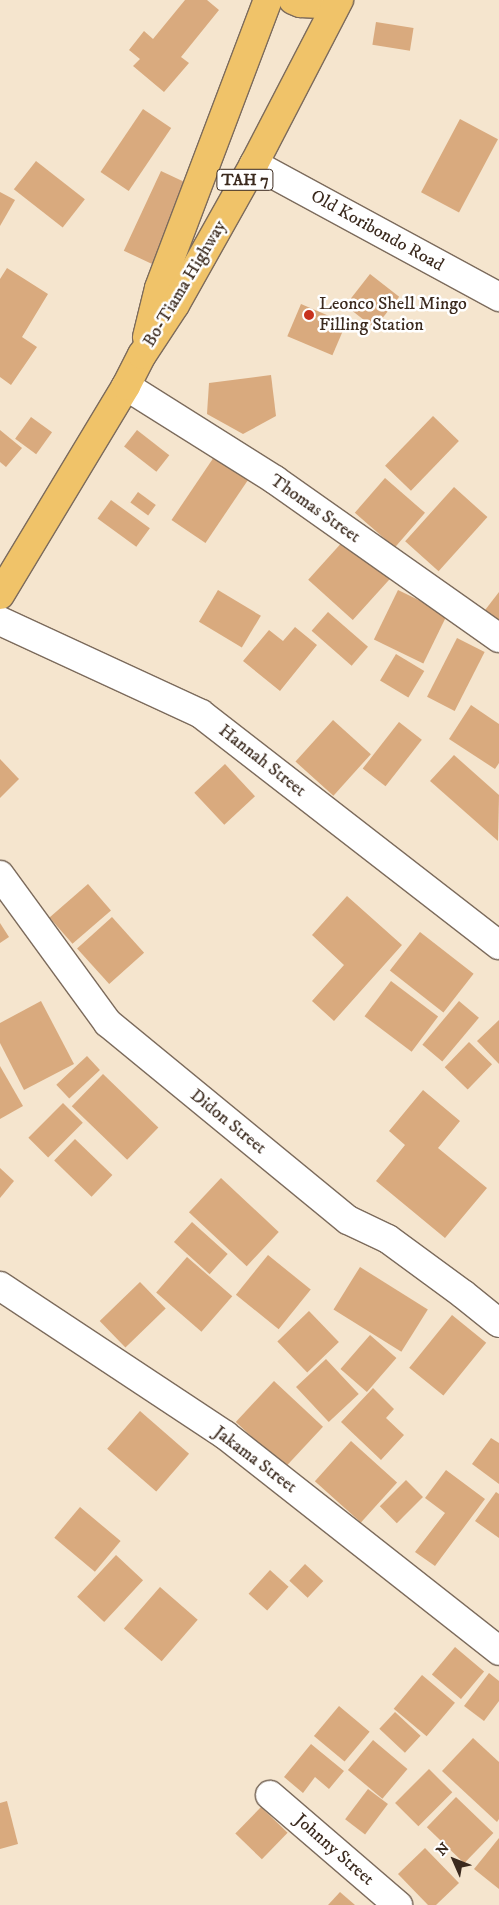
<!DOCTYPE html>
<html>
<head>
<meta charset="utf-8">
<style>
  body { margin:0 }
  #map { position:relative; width:499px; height:1905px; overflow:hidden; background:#f5e5ce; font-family:"IM FELL DW Pica",serif }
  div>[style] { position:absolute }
  .building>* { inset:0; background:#d9aa7e; transform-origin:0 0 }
  .roads { filter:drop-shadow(1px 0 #7c6b5c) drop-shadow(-1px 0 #7c6b5c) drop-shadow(0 1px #7c6b5c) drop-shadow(0 -1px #7c6b5c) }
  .minor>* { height:28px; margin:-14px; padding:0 14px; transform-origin:14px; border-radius:14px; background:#fff }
  .trunk>* { height:28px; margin:-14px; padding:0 14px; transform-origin:14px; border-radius:14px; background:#f0c369 }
  .dots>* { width:14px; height:14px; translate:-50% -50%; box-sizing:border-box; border:2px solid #fff; border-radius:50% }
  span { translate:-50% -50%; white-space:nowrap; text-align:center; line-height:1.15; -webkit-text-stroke:5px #fff; paint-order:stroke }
  .shield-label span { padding:1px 4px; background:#fff; border:1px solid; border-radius:4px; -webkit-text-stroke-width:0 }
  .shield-label { font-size:16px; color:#3b2a1e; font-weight:700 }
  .street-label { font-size:18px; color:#3b2a1e }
  .poi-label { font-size:18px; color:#3b2a1e }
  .left { translate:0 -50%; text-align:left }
  .north { position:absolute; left:429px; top:1835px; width:50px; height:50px; -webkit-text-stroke:4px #fff; paint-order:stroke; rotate:314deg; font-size:14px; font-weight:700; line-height:20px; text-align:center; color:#3b2a1e }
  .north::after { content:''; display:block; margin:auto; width:18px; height:22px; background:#3b2a1e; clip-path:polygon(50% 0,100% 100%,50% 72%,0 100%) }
</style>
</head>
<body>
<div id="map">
  <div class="building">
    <div style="clip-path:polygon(185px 0,207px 0,219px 10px,181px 57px,189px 63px,164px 92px,133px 66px,140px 59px,129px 50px,144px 31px,153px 39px)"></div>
    <div style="left:376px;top:22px;width:38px;height:23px;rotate:9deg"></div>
    <div style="left:143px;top:109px;width:34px;height:76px;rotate:34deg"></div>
    <div style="left:460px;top:119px;width:43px;height:83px;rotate:28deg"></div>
    <div style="left:36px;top:161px;width:62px;height:36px;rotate:38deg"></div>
    <div style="left:161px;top:171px;width:33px;height:88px;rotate:25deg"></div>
    <div style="clip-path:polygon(0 192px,15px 200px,0 226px)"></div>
    <div style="clip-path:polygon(7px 268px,48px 294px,22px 337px,37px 347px,11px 385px,0 377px,0 279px)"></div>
    <div style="left:370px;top:274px;width:37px;height:40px;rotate:38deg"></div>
    <div style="left:301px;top:304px;width:49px;height:35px;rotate:23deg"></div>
    <div style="clip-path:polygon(271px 375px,276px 416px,243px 434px,207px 414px,209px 383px)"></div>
    <div style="left:433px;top:416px;width:36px;height:69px;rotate:44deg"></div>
    <div style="left:31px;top:417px;width:26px;height:27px;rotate:36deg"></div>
    <div style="clip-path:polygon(0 430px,22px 448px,6px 467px,0 462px)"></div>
    <div style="left:137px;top:430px;width:41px;height:21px;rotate:38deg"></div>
    <div style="left:214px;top:457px;width:41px;height:76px;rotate:34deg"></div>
    <div style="left:385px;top:478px;width:53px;height:46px;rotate:41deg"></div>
    <div style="left:454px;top:487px;width:45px;height:73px;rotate:42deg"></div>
    <div style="left:138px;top:492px;width:22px;height:13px;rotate:36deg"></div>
    <div style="left:111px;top:500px;width:48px;height:23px;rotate:36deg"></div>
    <div style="left:345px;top:539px;width:60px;height:55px;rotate:42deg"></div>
    <div style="left:218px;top:590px;width:50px;height:37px;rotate:31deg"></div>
    <div style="left:398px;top:590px;width:55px;height:55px;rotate:26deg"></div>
    <div style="clip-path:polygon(499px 592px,499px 627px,482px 614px)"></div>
    <div style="left:328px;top:612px;width:53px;height:25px;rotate:41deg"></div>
    <div style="clip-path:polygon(295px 627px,317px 645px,280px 691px,243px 661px,269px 630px,283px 641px)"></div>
    <div style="left:457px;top:638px;width:31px;height:66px;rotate:27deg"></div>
    <div style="left:396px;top:654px;width:33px;height:31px;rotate:31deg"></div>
    <div style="clip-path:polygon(471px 705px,499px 724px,499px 763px,495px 769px,449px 739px)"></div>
    <div style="left:333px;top:720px;width:51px;height:56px;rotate:42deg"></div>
    <div style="left:399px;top:722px;width:29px;height:59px;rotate:38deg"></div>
    <div style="clip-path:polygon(454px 755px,499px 795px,498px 841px,430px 781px)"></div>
    <div style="clip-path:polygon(0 759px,19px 779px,0 798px)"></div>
    <div style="left:225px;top:764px;width:44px;height:42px;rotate:47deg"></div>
    <div style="left:88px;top:884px;width:35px;height:51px;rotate:49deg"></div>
    <div style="clip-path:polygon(347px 896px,402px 945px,334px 1021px,312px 1001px,344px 965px,312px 935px)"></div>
    <div style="left:112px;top:917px;width:48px;height:47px;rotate:48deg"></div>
    <div style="clip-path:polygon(0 923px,9px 937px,0 943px)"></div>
    <div style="left:420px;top:932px;width:68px;height:49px;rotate:38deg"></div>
    <div style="left:391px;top:981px;width:59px;height:44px;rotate:37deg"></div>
    <div style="clip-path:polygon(41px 1001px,74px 1064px,24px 1090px,0 1043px,0 1023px)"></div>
    <div style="left:459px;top:1001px;width:26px;height:57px;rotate:40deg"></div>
    <div style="clip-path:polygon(499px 1020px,499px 1064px,477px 1041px)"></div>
    <div style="left:469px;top:1042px;width:32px;height:35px;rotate:44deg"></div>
    <div style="left:87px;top:1056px;width:19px;height:42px;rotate:47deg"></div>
    <div style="clip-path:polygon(0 1066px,23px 1106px,0 1119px)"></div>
    <div style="left:103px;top:1074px;width:77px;height:45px;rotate:44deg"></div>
    <div style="clip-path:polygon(423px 1090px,460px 1121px,438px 1148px,487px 1188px,445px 1238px,376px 1181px,405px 1145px,389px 1131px)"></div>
    <div style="left:63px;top:1103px;width:28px;height:49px;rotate:45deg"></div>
    <div style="left:75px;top:1139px;width:52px;height:30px;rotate:44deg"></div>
    <div style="clip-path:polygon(0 1168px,14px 1181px,0 1198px)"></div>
    <div style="left:221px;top:1178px;width:79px;height:47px;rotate:43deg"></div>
    <div style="left:192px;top:1222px;width:48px;height:27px;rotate:42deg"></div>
    <div style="left:268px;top:1255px;width:55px;height:51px;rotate:39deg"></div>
    <div style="left:187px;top:1257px;width:60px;height:47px;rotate:41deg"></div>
    <div style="left:360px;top:1267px;width:80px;height:50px;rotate:32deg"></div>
    <div style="left:140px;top:1282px;width:37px;height:56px;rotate:46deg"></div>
    <div style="left:309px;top:1311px;width:43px;height:44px;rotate:46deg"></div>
    <div style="left:452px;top:1315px;width:44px;height:68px;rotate:39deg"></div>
    <div style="left:370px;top:1335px;width:35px;height:45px;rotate:41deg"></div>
    <div style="left:326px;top:1359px;width:48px;height:41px;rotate:47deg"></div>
    <div style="left:274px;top:1381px;width:67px;height:56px;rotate:43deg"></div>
    <div style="clip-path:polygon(373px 1388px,394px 1409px,386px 1418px,404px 1435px,381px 1460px,341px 1422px)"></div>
    <div style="left:140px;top:1411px;width:65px;height:50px;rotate:41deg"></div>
    <div style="clip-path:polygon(491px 1438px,499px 1443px,499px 1484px,472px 1464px)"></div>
    <div style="left:351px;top:1441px;width:62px;height:54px;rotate:42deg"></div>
    <div style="clip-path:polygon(446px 1470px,485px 1499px,435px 1566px,415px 1552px,445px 1513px,425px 1498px)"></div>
    <div style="left:406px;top:1480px;width:24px;height:37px;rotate:45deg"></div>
    <div style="clip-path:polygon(496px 1492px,499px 1494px,499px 1538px,475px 1521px)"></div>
    <div style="left:80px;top:1507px;width:53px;height:40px;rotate:40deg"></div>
    <div style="left:116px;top:1555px;width:37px;height:57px;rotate:43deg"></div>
    <div style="left:305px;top:1564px;width:25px;height:23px;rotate:43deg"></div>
    <div style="left:270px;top:1570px;width:25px;height:32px;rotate:42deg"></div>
    <div style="left:160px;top:1587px;width:50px;height:55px;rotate:41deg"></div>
    <div style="left:455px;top:1647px;width:38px;height:36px;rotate:40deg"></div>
    <div style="clip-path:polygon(489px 1673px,499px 1681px,499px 1701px,484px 1721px,464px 1706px)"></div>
    <div style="left:422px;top:1675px;width:43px;height:44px;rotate:40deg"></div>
    <div style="left:339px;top:1706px;width:40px;height:39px;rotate:40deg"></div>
    <div style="left:395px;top:1712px;width:35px;height:23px;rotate:43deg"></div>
    <div style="clip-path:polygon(473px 1738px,499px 1762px,499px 1819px,497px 1822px,442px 1771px)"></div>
    <div style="left:373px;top:1740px;width:45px;height:39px;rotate:40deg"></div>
    <div style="clip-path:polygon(311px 1744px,344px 1771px,329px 1789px,315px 1777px,303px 1793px,284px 1777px)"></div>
    <div style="left:429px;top:1769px;width:33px;height:48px;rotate:45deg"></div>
    <div style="left:368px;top:1789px;width:25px;height:38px;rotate:37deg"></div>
    <div style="left:456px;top:1797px;width:52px;height:42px;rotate:44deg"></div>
    <div style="clip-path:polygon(7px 1801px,18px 1844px,0 1849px,0 1803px)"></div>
    <div style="left:261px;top:1807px;width:37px;height:37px;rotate:44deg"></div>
    <div style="clip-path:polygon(499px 1838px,499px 1889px,474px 1869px)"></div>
    <div style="clip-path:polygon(425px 1848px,459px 1883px,436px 1905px,428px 1905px,398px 1874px)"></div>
    <div style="clip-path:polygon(340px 1892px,355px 1905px,328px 1905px)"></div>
  </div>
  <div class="roads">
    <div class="minor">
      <div style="left:254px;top:164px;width:279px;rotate:28.5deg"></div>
      <div style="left:126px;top:386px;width:176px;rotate:32.2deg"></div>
      <div style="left:275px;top:480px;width:274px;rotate:35.2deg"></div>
      <div style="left:0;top:621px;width:221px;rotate:24.8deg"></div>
      <div style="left:201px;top:714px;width:377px;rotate:37.8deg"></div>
      <div style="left:0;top:875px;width:183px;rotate:53.9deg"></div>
      <div style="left:108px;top:1023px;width:310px;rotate:39.4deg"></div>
      <div style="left:348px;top:1220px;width:44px;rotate:25.4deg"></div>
      <div style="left:388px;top:1239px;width:93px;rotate:36.3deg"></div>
      <div style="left:463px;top:1294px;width:46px;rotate:38.9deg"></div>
      <div style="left:0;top:1286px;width:270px;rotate:33.5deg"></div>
      <div style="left:225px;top:1435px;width:349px;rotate:38.2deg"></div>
      <div style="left:270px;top:1795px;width:169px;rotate:40.7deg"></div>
    </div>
    <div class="trunk">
      <div style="left:293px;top:0;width:8px;rotate:23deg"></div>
      <div style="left:300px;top:3px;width:21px;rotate:3deg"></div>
      <div style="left:321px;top:4px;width:12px;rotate:-20deg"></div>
      <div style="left:147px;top:337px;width:50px;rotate:-76.2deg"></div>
      <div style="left:159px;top:288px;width:308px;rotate:-69.3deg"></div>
      <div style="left:0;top:595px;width:244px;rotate:-58.9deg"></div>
      <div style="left:126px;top:386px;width:35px;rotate:-63deg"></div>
      <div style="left:142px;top:355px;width:60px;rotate:-56.6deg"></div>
      <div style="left:175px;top:305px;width:162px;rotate:-60.7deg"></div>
      <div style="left:254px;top:164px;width:185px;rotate:-62.6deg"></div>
    </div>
  </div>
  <div class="dots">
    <div style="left:309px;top:315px;background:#c8321e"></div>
  </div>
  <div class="shield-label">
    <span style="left:245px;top:180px">TAH 7</span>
  </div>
  <div class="street-label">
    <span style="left:377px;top:231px;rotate:29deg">Old Koribondo Road</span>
    <span style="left:185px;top:284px;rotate:-59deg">Bo-Tiama Highway</span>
    <span style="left:315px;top:509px;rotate:35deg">Thomas Street</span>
    <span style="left:262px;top:761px;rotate:38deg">Hannah Street</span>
    <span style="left:228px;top:1122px;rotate:39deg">Didon Street</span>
    <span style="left:255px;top:1460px;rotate:37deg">Jakama Street</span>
    <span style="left:334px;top:1850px;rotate:41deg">Johnny Street</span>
  </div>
  <div class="poi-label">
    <span class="left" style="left:319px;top:315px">Leonco Shell Mingo<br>Filling Station</span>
  </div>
  <div class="north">N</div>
</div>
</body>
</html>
